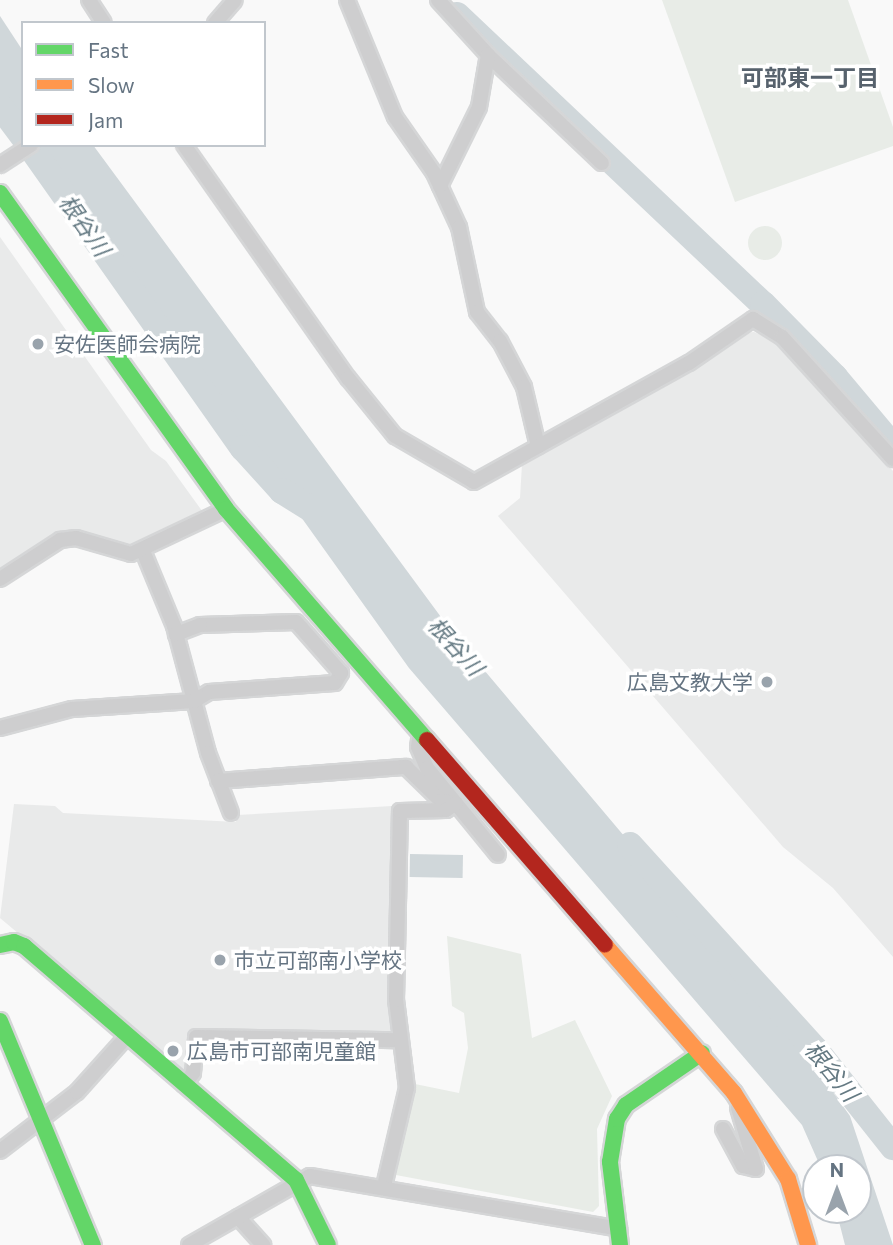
<!DOCTYPE html>
<html>
<head>
<meta charset="utf-8">
<style>
  body { margin:0 }
  #map { position:relative; width:893px; height:1245px; overflow:hidden; background:#f9f9f9; font-family:Commissioner,"Noto Sans JP",sans-serif }
  div>[style] { position:absolute }
  .built>* { inset:0; background:#e9eaea }
  .green>* { inset:0; background:#e8ece7 }
  .round { border-radius:50% }
  .water>* { inset:0; background:#d0d7da; transform-origin:0 0 }
  .river>* { height:26px; margin:-13px; padding:0 13px; transform-origin:13px; border-radius:13px; background:#d0d7da }
  .roads { filter:drop-shadow(2px 0 #d5d6d7) drop-shadow(-2px 0 #d5d6d7) drop-shadow(0 2px #d5d6d7) drop-shadow(0 -2px #d5d6d7) }
  .street>* { height:14px; margin:-7px; padding:0 7px; transform-origin:7px; border-radius:7px; background:#cececf }
  .fast>* { height:16px; margin:-8px; padding:0 8px; transform-origin:8px; border-radius:8px; background:#63d668 }
  .slow>* { height:16px; margin:-8px; padding:0 8px; transform-origin:8px; border-radius:8px; background:#ff974d }
  .jam>* { height:16px; margin:-8px; padding:0 8px; transform-origin:8px; border-radius:8px; background:#b3261e }
  .dots>* { width:19px; height:19px; translate:-50% -50%; box-sizing:border-box; border:4px solid #fff; border-radius:50% }
  span { translate:-50% -50%; white-space:nowrap; text-align:center; line-height:1.15; -webkit-text-stroke:7px #fff; paint-order:stroke }
  .poi-label { font-size:21px; color:#657482 }
  .left { translate:0 -50%; text-align:left }
  .right { translate:-100% -50%; text-align:right }
  .neighbourhood-label { font-size:23px; color:#57626d; font-weight:700 }
  .water-label { font-size:23px; color:#657a83; font-style:italic }
  .legend { position:absolute; left:21px; top:21px; width:245px; height:126px; box-sizing:border-box; background:#fff; border:2px solid #c1c7cd; margin:0; padding:9px 12px; list-style:none; font-size:21px; color:#657482 }
  .legend li { display:flex; align-items:center; gap:14px; height:35px }
  .legend b { width:35px; border:2px solid #c1c7cd }
  .north { position:absolute; left:802px; top:1154px; width:70px; height:70px; box-sizing:border-box; background:#fff; border:2px solid #c1c7cd; border-radius:50%; rotate:0deg; font-size:19px; font-weight:700; line-height:28px; text-align:center; color:#657482 }
  .north::after { content:''; display:block; margin:auto; width:24px; height:32px; background:#99a3ac; clip-path:polygon(50% 0,100% 100%,50% 72%,0 100%) }
</style>
</head>
<body>
<div id="map">
  <div class="built">
    <div style="clip-path:polygon(0 237px,151px 450px,166px 461px,205px 515px,131px 548px,76px 532px,57px 534px,0 572px)"></div>
    <div style="clip-path:polygon(754px 332px,778px 342px,893px 471px,893px 957px,833px 888px,783px 847px,498px 516px,520px 498px,522px 464px,712px 358px,743px 333px)"></div>
    <div style="clip-path:polygon(14px 804px,55px 806px,63px 813px,236px 822px,237px 815px,392px 806px,391px 1030px,387px 1034px,190px 1031px,188px 1067px,182px 1071px,0 918px)"></div>
  </div>
  <div class="green">
    <div style="clip-path:polygon(662px 0,848px 0,893px 127px,893px 146px,735px 202px)"></div>
    <div class="round" style="left:748px;top:226px;width:34px;height:34px"></div>
    <div style="clip-path:polygon(447px 936px,521px 954px,532px 1038px,575px 1020px,612px 1096px,597px 1129px,599px 1206px,593px 1212px,396px 1175px,415px 1084px,459px 1093px,468px 1048px,464px 1013px,452px 1006px)"></div>
  </div>
  <div class="water">
    <div style="clip-path:polygon(0 16px,23px 51px,23px 128px,0 96px)"></div>
    <div style="clip-path:polygon(35px 145px,93px 145px,452px 632px,792px 1035px,850px 1116px,893px 1245px,845px 1245px,836px 1210px,858px 1210px,858px 1168px,821px 1168px,802px 1125px,409px 668px)"></div>
    <div style="left:410px;top:854px;width:53px;height:23px;rotate:1deg"></div>
  </div>
  <div class="river">
    <div style="left:457px;top:15px;width:421px;rotate:43.4deg"></div>
    <div style="left:763px;top:304px;width:103px;rotate:45.4deg"></div>
    <div style="left:835px;top:377px;width:90px;rotate:50deg"></div>
    <div style="left:0;top:106px;width:39px;rotate:53deg"></div>
    <div style="left:29px;top:145px;width:371px;rotate:54.8deg"></div>
    <div style="left:243px;top:448px;width:58px;rotate:47.8deg"></div>
    <div style="left:282px;top:491px;width:34px;rotate:32deg"></div>
    <div style="left:630px;top:845px;width:277px;rotate:47.8deg"></div>
    <div style="left:816px;top:1050px;width:124px;rotate:51.6deg"></div>
  </div>
  <div class="roads">
    <div class="street">
      <div style="left:89px;top:0;width:27px;rotate:57deg"></div>
      <div style="left:347px;top:0;width:126px;rotate:67.7deg"></div>
      <div style="left:395px;top:117px;width:68px;rotate:55.1deg"></div>
      <div style="left:434px;top:173px;width:60px;rotate:65.2deg"></div>
      <div style="left:459px;top:227px;width:87px;rotate:78deg"></div>
      <div style="left:477px;top:312px;width:37px;rotate:52deg"></div>
      <div style="left:500px;top:341px;width:52px;rotate:62.4deg"></div>
      <div style="left:524px;top:387px;width:61px;rotate:76.7deg"></div>
      <div style="left:438px;top:0;width:74px;rotate:47.7deg"></div>
      <div style="left:488px;top:55px;width:157px;rotate:43.5deg"></div>
      <div style="left:215px;top:23px;width:30px;rotate:-49deg"></div>
      <div style="left:184px;top:145px;width:285px;rotate:54.9deg"></div>
      <div style="left:348px;top:378px;width:75px;rotate:51deg"></div>
      <div style="left:395px;top:436px;width:91px;rotate:30.2deg"></div>
      <div style="left:474px;top:482px;width:246px;rotate:-29deg"></div>
      <div style="left:689px;top:363px;width:78px;rotate:-34.5deg"></div>
      <div style="left:753px;top:319px;width:34px;rotate:32deg"></div>
      <div style="left:782px;top:337px;width:165px;rotate:47.7deg"></div>
      <div style="left:0;top:165px;width:37px;rotate:-33deg"></div>
      <div style="left:440px;top:186px;width:88px;rotate:-63.7deg"></div>
      <div style="left:479px;top:107px;width:53px;rotate:-80.2deg"></div>
      <div style="left:143px;top:551px;width:81px;rotate:67.5deg"></div>
      <div style="left:174px;top:626px;width:131px;rotate:75deg"></div>
      <div style="left:208px;top:753px;width:64px;rotate:69deg"></div>
      <div style="left:0;top:579px;width:72px;rotate:-33deg"></div>
      <div style="left:60px;top:540px;width:16px;rotate:-7deg"></div>
      <div style="left:76px;top:538px;width:57px;rotate:16.2deg"></div>
      <div style="left:131px;top:554px;width:105px;rotate:-25.3deg"></div>
      <div style="left:0;top:728px;width:74px;rotate:-14.8deg"></div>
      <div style="left:72px;top:709px;width:122px;rotate:-3.8deg"></div>
      <div style="left:194px;top:701px;width:17px;rotate:-31deg"></div>
      <div style="left:209px;top:692px;width:126px;rotate:-4.1deg"></div>
      <div style="left:335px;top:683px;width:12px;rotate:-59deg"></div>
      <div style="left:341px;top:673px;width:68px;rotate:-131.4deg"></div>
      <div style="left:296px;top:622px;width:96px;rotate:178.2deg"></div>
      <div style="left:200px;top:625px;width:26px;rotate:159deg"></div>
      <div style="left:420px;top:733px;width:14px;rotate:98deg"></div>
      <div style="left:418px;top:747px;width:23px;rotate:67deg"></div>
      <div style="left:427px;top:768px;width:112px;rotate:50.8deg"></div>
      <div style="left:218px;top:781px;width:189px;rotate:-4.3deg"></div>
      <div style="left:406px;top:767px;width:49px;rotate:44.2deg"></div>
      <div style="left:441px;top:801px;width:15px;rotate:8deg"></div>
      <div style="left:184px;top:1085px;width:15px;rotate:-53deg"></div>
      <div style="left:193px;top:1073px;width:36px;rotate:-85deg"></div>
      <div style="left:196px;top:1037px;width:202px;rotate:0.9deg"></div>
      <div style="left:723px;top:1129px;width:42px;rotate:61.6deg"></div>
      <div style="left:743px;top:1166px;width:13px;rotate:13deg"></div>
      <div style="left:756px;top:1169px;width:64px;rotate:-106.4deg"></div>
      <div style="left:0;top:1151px;width:97px;rotate:-37.5deg"></div>
      <div style="left:77px;top:1092px;width:75px;rotate:-48.2deg"></div>
      <div style="left:384px;top:1186px;width:101px;rotate:-76.8deg"></div>
      <div style="left:407px;top:1088px;width:89px;rotate:-97.1deg"></div>
      <div style="left:396px;top:1000px;width:189px;rotate:-88.8deg"></div>
      <div style="left:400px;top:811px;width:46px;rotate:-1.2deg"></div>
      <div style="left:446px;top:810px;width:12px;rotate:-35deg"></div>
      <div style="left:238px;top:1217px;width:38px;rotate:48deg"></div>
      <div style="left:189px;top:1245px;width:139px;rotate:-29.7deg"></div>
      <div style="left:310px;top:1176px;width:314px;rotate:9.7deg"></div>
    </div>
    <div class="fast">
      <div style="left:0;top:193px;width:388px;rotate:54.4deg"></div>
      <div style="left:226px;top:509px;width:306px;rotate:49deg"></div>
      <div style="left:0;top:945px;width:14px;rotate:-12deg"></div>
      <div style="left:14px;top:942px;width:11px;rotate:22deg"></div>
      <div style="left:24px;top:946px;width:359px;rotate:40.7deg"></div>
      <div style="left:296px;top:1180px;width:72px;rotate:63.8deg"></div>
      <div style="left:0;top:1021px;width:243px;rotate:67.5deg"></div>
      <div style="left:620px;top:1245px;width:84px;rotate:-96.9deg"></div>
      <div style="left:610px;top:1162px;width:44px;rotate:-80.8deg"></div>
      <div style="left:617px;top:1119px;width:17px;rotate:-57deg"></div>
      <div style="left:626px;top:1105px;width:92px;rotate:-34.4deg"></div>
    </div>
    <div class="slow">
      <div style="left:605px;top:945px;width:196px;rotate:48.9deg"></div>
      <div style="left:734px;top:1093px;width:102px;rotate:57.9deg"></div>
      <div style="left:788px;top:1179px;width:69px;rotate:73.1deg"></div>
    </div>
    <div class="jam">
      <div style="left:427px;top:740px;width:271px;rotate:49deg"></div>
    </div>
  </div>
  <div class="dots">
    <div style="left:38px;top:344px;background:#99a3ac"></div>
    <div style="left:767px;top:682px;background:#99a3ac"></div>
    <div style="left:220px;top:960px;background:#99a3ac"></div>
    <div style="left:173px;top:1051px;background:#99a3ac"></div>
  </div>
  <div class="poi-label">
    <span class="left" style="left:54px;top:344px">安佐医師会病院</span>
    <span class="right" style="left:753px;top:682px">広島文教大学</span>
    <span class="left" style="left:234px;top:960px">市立可部南小学校</span>
    <span class="left" style="left:187px;top:1051px">広島市可部南児童館</span>
  </div>
  <div class="neighbourhood-label">
    <span style="left:810px;top:77px">可部東一丁目</span>
  </div>
  <div class="water-label">
    <span style="left:85px;top:225px;rotate:55deg">根谷川</span>
    <span style="left:456px;top:646px;rotate:48deg">根谷川</span>
    <span style="left:832px;top:1071px;rotate:51deg">根谷川</span>
  </div>
  <ul class="legend">
  <li><b style="height:9px;background:#63d668"></b>Fast</li>
  <li><b style="height:9px;background:#ff974d"></b>Slow</li>
  <li><b style="height:9px;background:#b3261e"></b>Jam</li>
  </ul>
  <div class="north">N</div>
</div>
</body>
</html>
